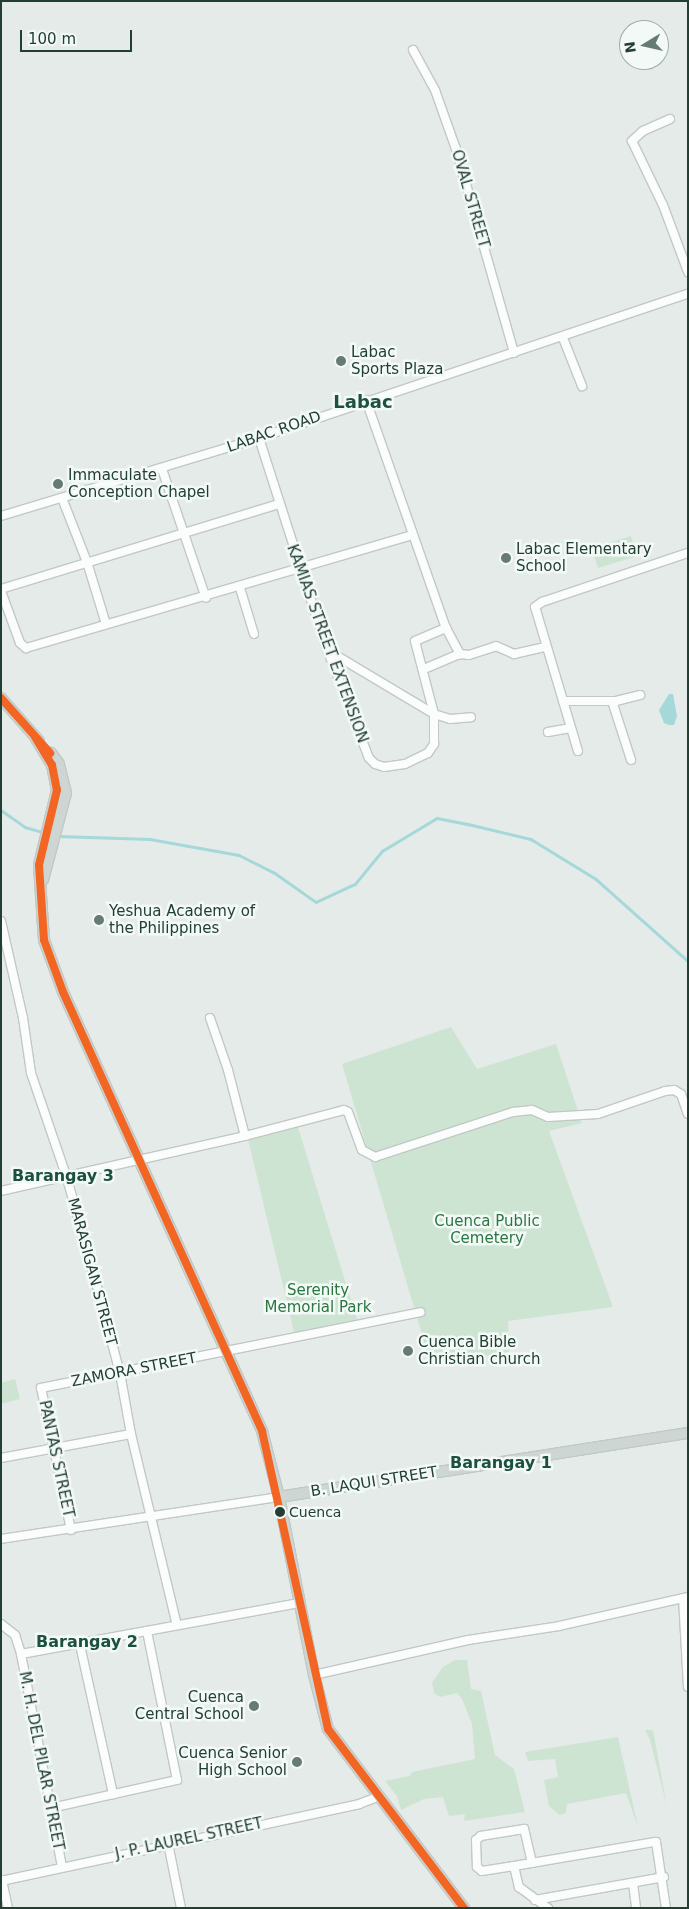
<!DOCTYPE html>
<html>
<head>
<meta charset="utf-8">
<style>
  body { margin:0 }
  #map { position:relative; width:689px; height:1909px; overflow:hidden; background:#e5ebe8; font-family:"DejaVu Sans",sans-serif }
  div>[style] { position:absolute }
  .green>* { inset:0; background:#cee4d3; transform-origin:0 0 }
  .water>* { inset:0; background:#a5d8d9 }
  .stream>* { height:2.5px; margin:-1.25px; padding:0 1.25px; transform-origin:1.25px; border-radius:1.25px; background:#a5d8d9 }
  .roads { filter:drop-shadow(1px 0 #c2c8c5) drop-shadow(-1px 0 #c2c8c5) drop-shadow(0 1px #c2c8c5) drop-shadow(0 -1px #c2c8c5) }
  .minor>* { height:8px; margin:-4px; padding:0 4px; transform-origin:4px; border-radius:4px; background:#fbfcfc }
  .major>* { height:10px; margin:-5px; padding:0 5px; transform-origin:5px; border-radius:5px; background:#ced6d3 }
  .bus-1>* { height:8px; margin:-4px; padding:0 4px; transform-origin:4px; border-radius:4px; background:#f26522 }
  .dots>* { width:14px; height:14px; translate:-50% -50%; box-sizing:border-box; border:2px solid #f3f9f6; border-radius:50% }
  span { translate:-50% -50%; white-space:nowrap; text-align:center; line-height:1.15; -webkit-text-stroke:5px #f3f9f6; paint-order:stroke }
  .bus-label { font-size:14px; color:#223f34 }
  .left { translate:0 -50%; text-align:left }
  .street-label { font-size:15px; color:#223f34 }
  .poi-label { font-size:15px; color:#223f34 }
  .right { translate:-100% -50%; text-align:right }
  .park-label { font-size:15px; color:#2b7640 }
  .neighbourhood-label { font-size:16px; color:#1d513f; font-weight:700 }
  .quarter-label { font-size:18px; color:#1d513f; font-weight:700 }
  .frame { position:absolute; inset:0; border:2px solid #223f34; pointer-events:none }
  .north { position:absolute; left:619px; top:20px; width:50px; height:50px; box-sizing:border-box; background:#f3f9f6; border:1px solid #9fafa8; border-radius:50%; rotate:261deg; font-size:14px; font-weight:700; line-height:20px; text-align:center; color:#223f34 }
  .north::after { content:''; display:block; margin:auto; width:18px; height:22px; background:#667b73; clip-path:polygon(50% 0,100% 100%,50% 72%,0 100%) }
  .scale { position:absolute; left:20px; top:30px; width:112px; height:22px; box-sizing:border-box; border:2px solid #223f34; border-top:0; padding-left:6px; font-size:15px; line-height:18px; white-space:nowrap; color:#223f34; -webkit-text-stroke:4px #f3f9f6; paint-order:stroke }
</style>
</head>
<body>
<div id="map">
  <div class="green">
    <div style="left:631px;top:536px;width:21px;height:41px;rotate:73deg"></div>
    <div style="clip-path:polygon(451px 1027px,477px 1069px,556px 1044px,582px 1123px,549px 1131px,613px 1307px,508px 1321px,509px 1352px,431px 1365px,342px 1064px)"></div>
    <div style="clip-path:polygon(298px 1127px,358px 1323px,295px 1336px,248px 1139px)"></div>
    <div style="clip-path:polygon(15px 1379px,20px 1399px,1px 1404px,1px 1383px)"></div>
    <div style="clip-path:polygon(455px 1660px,467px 1660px,471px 1689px,481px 1691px,495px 1755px,514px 1769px,525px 1812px,464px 1821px,465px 1814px,449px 1816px,443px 1797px,424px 1799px,401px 1810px,397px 1796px,385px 1781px,409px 1776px,412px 1772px,475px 1759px,472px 1724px,462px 1699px,457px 1693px,440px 1697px,434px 1693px,432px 1683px,443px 1667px)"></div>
    <div style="clip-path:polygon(645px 1730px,653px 1730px,667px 1807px,650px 1740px)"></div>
    <div style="clip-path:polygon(618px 1737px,638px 1827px,626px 1793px,567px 1804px,566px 1813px,559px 1815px,549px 1806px,544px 1780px,558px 1777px,555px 1759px,528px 1761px,525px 1752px)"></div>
  </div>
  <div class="water">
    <div style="clip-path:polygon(669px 694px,673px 694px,677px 716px,674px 725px,669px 725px,664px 723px,659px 710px)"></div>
  </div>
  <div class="stream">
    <div style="left:1px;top:810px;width:29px;rotate:35deg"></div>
    <div style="left:25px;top:827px;width:19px;rotate:16deg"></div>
    <div style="left:58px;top:836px;width:92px;rotate:1.9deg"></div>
    <div style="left:150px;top:839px;width:90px;rotate:10.2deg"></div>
    <div style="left:239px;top:855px;width:40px;rotate:26.6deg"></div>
    <div style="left:275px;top:873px;width:50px;rotate:35.3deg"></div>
    <div style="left:316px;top:902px;width:43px;rotate:-24.8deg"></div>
    <div style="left:355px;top:884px;width:43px;rotate:-50.7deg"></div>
    <div style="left:382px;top:851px;width:64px;rotate:-31deg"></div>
    <div style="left:437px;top:818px;width:32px;rotate:11deg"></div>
    <div style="left:468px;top:824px;width:65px;rotate:13.4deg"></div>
    <div style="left:531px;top:839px;width:76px;rotate:31.6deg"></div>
    <div style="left:596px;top:879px;width:123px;rotate:41.7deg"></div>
  </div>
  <div class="roads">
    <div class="minor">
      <div style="left:413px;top:50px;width:46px;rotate:61.2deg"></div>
      <div style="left:435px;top:90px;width:63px;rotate:70.4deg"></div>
      <div style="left:456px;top:149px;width:212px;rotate:74.1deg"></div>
      <div style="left:670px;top:119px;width:30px;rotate:156deg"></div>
      <div style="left:643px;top:131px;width:15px;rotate:138deg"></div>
      <div style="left:632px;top:141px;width:71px;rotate:64.2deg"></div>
      <div style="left:663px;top:205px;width:72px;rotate:69.5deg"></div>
      <div style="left:563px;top:338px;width:52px;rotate:68.4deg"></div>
      <div style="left:366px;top:400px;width:242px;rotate:70.7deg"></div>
      <div style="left:446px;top:628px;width:30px;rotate:62deg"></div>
      <div style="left:460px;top:654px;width:9px;rotate:6deg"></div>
      <div style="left:469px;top:655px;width:28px;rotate:-18deg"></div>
      <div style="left:496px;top:646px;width:20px;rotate:24deg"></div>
      <div style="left:514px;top:654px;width:32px;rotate:-13deg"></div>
      <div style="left:259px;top:438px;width:213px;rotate:72.2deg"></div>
      <div style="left:324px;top:641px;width:125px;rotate:69deg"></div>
      <div style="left:369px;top:758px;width:8px;rotate:45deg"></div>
      <div style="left:375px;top:764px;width:9px;rotate:18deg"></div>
      <div style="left:384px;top:767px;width:21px;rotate:-8deg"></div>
      <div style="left:405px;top:764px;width:25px;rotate:-26deg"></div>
      <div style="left:428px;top:753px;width:11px;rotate:-56deg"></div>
      <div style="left:434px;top:744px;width:30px;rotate:-90deg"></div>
      <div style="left:434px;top:714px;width:75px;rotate:-104.6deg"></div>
      <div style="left:415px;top:641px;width:34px;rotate:-23deg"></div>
      <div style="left:162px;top:469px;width:136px;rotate:71.2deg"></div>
      <div style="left:62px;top:498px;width:69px;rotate:68.7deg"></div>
      <div style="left:87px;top:562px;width:65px;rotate:73deg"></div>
      <div style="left:1px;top:516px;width:270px;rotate:-16.8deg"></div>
      <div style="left:259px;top:438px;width:453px;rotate:-18.6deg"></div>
      <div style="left:240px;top:588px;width:48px;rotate:73.1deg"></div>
      <div style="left:1px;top:589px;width:291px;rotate:-17deg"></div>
      <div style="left:1px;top:591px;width:55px;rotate:69.9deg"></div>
      <div style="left:20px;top:643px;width:8px;rotate:40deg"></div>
      <div style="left:26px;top:648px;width:403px;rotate:-16.3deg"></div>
      <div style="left:327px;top:650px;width:125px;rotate:30.9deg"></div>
      <div style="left:434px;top:714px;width:17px;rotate:17deg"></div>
      <div style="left:450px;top:719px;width:21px;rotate:-5deg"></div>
      <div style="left:424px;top:669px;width:39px;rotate:-23deg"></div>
      <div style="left:563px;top:701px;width:53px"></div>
      <div style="left:616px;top:701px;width:25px;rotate:-14deg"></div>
      <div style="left:612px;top:701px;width:62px;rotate:72.1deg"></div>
      <div style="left:548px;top:732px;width:23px;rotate:-10deg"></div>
      <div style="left:578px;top:751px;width:150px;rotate:-106.6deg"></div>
      <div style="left:535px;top:607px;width:9px;rotate:-36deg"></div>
      <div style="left:542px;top:602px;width:154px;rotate:-18.6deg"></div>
      <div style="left:1px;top:921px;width:99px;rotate:77.2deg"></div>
      <div style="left:23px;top:1018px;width:56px;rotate:81.7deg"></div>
      <div style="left:31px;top:1073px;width:108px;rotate:71.1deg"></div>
      <div style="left:66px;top:1175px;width:81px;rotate:74.2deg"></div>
      <div style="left:88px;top:1253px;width:124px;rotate:75.1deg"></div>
      <div style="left:120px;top:1373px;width:62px;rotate:79.8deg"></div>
      <div style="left:131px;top:1434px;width:196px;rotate:76.5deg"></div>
      <div style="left:210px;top:1018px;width:55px;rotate:70.9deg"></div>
      <div style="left:228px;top:1070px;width:68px;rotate:75.6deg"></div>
      <div style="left:1px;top:1191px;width:250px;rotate:-12.7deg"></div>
      <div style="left:245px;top:1136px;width:102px;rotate:-14.7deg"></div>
      <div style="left:344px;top:1110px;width:4px;rotate:27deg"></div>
      <div style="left:348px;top:1112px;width:40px;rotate:69.8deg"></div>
      <div style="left:362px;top:1150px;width:15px;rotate:28deg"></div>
      <div style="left:375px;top:1157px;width:145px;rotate:-18.1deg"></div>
      <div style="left:513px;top:1112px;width:19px;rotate:-6deg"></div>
      <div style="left:532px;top:1110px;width:17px;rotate:24deg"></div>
      <div style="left:548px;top:1117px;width:50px;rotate:-3.4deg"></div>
      <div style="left:598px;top:1114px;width:71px;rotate:-18.9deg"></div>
      <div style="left:665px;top:1091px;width:9px;rotate:-6deg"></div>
      <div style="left:674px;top:1090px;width:8px;rotate:30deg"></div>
      <div style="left:681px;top:1094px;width:21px;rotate:71deg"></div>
      <div style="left:1px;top:1458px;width:132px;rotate:-10.5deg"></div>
      <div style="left:71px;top:1530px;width:145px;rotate:-101.9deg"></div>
      <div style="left:41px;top:1388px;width:387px;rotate:-11.3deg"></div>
      <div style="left:1px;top:1539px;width:281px;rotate:-8.6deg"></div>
      <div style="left:683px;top:1598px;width:89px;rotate:86.8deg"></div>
      <div style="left:1px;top:1624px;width:18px;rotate:38deg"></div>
      <div style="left:15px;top:1635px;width:20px;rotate:72deg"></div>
      <div style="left:21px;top:1654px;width:217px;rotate:79.1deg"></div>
      <div style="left:80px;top:1645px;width:153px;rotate:77.5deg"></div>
      <div style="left:21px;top:1654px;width:283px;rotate:-10.4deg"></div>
      <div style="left:314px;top:1675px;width:158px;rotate:-12.8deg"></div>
      <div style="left:468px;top:1640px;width:92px;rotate:-8.7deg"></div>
      <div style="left:559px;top:1626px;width:132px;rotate:-12.7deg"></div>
      <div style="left:51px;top:1808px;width:129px;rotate:-12.5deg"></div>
      <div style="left:177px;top:1780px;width:152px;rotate:-101.4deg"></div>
      <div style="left:168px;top:1843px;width:66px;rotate:78.7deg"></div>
      <div style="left:532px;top:1863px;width:35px;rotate:-103deg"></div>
      <div style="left:524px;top:1829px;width:44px;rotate:170.8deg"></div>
      <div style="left:481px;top:1836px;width:6px;rotate:141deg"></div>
      <div style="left:476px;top:1840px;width:27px;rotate:88deg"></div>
      <div style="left:477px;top:1867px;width:6px;rotate:39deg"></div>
      <div style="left:482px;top:1871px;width:32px;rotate:-9deg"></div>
      <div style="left:514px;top:1866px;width:143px;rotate:-9.7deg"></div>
      <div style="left:655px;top:1842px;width:1px"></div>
      <div style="left:656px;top:1842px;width:67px;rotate:81.4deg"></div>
      <div style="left:514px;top:1866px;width:22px;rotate:77deg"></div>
      <div style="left:519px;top:1887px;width:36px;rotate:36deg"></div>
      <div style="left:2px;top:1880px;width:29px;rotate:78deg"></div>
      <div style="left:1px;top:1881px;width:366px;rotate:-12.1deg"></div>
      <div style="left:359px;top:1804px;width:19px;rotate:-21deg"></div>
      <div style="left:633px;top:1883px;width:25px;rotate:83deg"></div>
      <div style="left:535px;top:1900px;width:131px;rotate:-10.1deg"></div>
    </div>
    <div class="major">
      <div style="left:1px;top:698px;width:57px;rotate:48.5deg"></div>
      <div style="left:35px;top:737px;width:33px;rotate:59deg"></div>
      <div style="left:52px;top:765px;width:25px;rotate:79deg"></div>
      <div style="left:57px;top:790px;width:77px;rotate:103.5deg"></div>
      <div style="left:39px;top:865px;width:75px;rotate:86.2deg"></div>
      <div style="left:44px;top:940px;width:55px;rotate:69.9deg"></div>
      <div style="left:63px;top:992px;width:482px;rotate:65.6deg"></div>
      <div style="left:262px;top:1431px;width:68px;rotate:75.6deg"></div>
      <div style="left:279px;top:1497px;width:181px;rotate:78.9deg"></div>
      <div style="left:314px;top:1675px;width:56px;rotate:75.5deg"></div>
      <div style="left:328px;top:1729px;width:225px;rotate:52.8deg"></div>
      <div style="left:43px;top:880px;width:90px;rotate:-75.2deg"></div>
      <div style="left:66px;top:793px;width:30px;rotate:-104deg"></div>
      <div style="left:59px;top:764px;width:14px;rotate:-126deg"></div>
      <div style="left:279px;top:1497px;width:414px;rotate:-8.9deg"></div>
    </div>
  </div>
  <div class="bus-1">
    <div style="left:1px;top:698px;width:74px;rotate:48.3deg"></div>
    <div style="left:35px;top:737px;width:33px;rotate:59deg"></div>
    <div style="left:52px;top:765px;width:25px;rotate:79deg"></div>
    <div style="left:57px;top:790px;width:77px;rotate:103.5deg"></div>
    <div style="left:39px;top:865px;width:75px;rotate:86.2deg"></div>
    <div style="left:44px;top:940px;width:55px;rotate:69.9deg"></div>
    <div style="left:63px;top:992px;width:482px;rotate:65.6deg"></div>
    <div style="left:262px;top:1431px;width:305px;rotate:77.5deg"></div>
    <div style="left:328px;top:1729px;width:225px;rotate:52.8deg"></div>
  </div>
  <div class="dots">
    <div style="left:341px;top:361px;background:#667b73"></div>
    <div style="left:58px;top:484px;background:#667b73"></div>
    <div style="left:506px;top:558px;background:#667b73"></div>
    <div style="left:99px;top:920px;background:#667b73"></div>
    <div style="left:408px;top:1351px;background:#667b73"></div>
    <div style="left:280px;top:1512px;background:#223f34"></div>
    <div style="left:254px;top:1706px;background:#667b73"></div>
    <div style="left:297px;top:1762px;background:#667b73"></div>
  </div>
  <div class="bus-label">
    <span class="left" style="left:289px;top:1512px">Cuenca</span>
  </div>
  <div class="street-label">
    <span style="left:470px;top:199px;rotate:74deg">OVAL STREET</span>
    <span style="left:274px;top:432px;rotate:-19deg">LABAC ROAD</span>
    <span style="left:327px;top:644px;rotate:70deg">KAMIAS STREET EXTENSION</span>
    <span style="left:92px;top:1272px;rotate:75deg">MARASIGAN STREET</span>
    <span style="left:134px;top:1370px;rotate:-11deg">ZAMORA STREET</span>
    <span style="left:56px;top:1459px;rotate:78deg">PANTAS STREET</span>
    <span style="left:374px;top:1482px;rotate:-9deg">B. LAQUI STREET</span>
    <span style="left:41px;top:1761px;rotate:79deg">M. H. DEL PILAR STREET</span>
    <span style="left:189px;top:1839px;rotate:-12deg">J. P. LAUREL STREET</span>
  </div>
  <div class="poi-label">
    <span class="left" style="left:351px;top:361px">Labac<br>Sports Plaza</span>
    <span class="left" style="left:68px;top:484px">Immaculate<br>Conception Chapel</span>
    <span class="left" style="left:516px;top:558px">Labac Elementary<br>School</span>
    <span class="left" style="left:109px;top:920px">Yeshua Academy of<br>the Philippines</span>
    <span class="left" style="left:418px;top:1351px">Cuenca Bible<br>Christian church</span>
    <span class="right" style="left:244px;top:1706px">Cuenca<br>Central School</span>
    <span class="right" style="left:287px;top:1762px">Cuenca Senior<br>High School</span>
  </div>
  <div class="park-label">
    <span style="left:487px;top:1230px">Cuenca Public<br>Cemetery</span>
    <span style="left:318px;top:1299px">Serenity<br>Memorial Park</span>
  </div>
  <div class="neighbourhood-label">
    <span style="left:63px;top:1176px">Barangay 3</span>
    <span style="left:501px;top:1463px">Barangay 1</span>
    <span style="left:87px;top:1642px">Barangay 2</span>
  </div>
  <div class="quarter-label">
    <span style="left:363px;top:402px">Labac</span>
  </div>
  <div class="frame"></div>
  <div class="north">N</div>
  <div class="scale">100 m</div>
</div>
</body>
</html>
